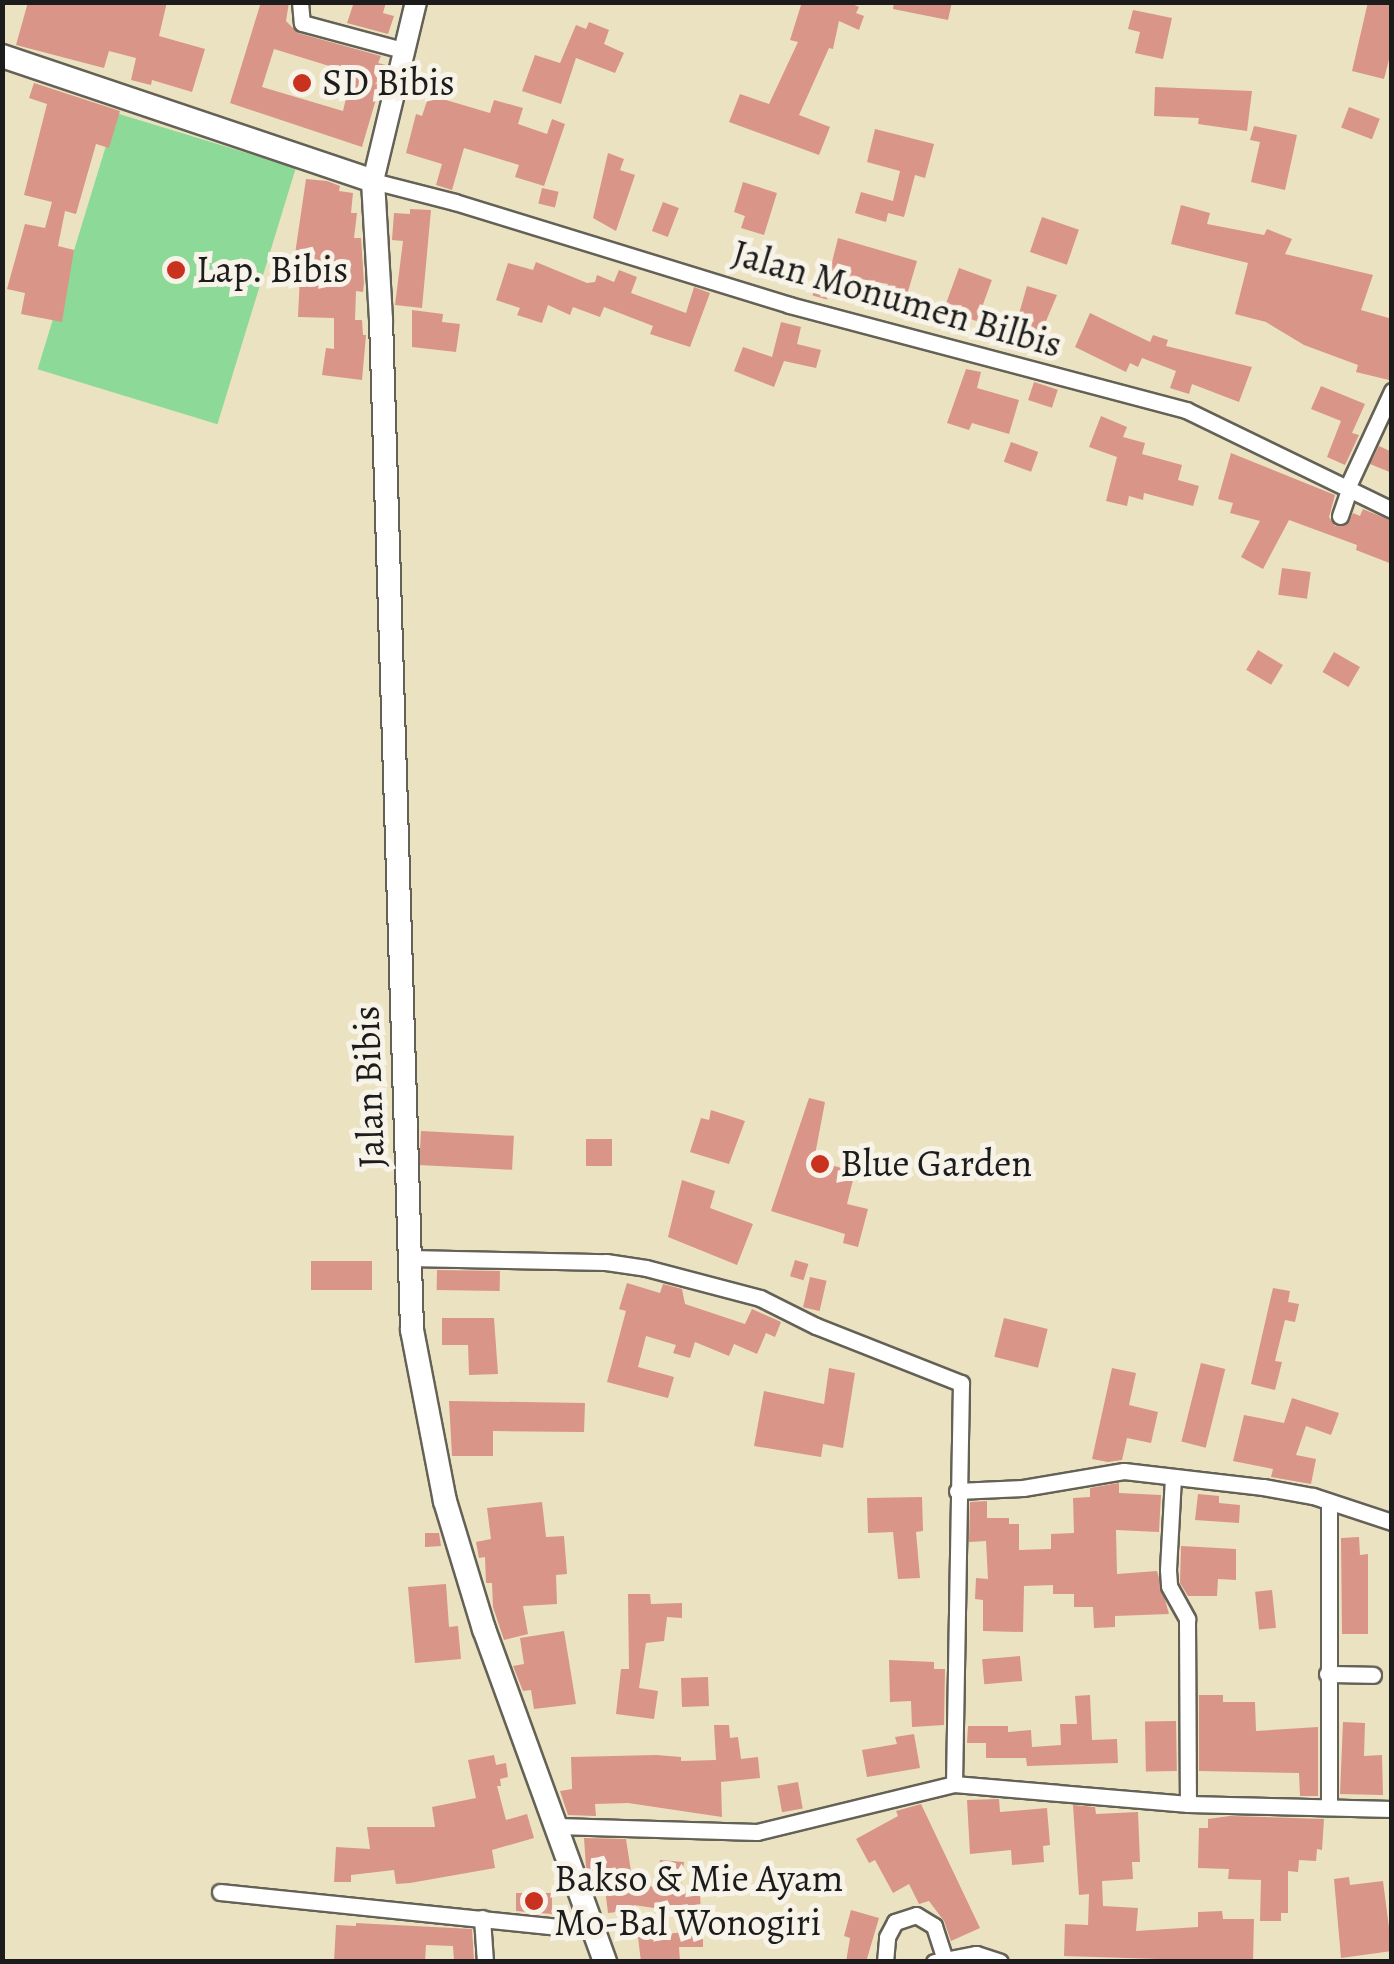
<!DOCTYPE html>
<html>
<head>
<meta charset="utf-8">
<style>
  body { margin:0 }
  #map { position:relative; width:1394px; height:1964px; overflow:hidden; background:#ebe2c2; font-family:Alegreya,serif }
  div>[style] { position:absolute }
  .green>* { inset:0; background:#8cd998; transform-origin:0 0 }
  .building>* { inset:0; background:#d99587; transform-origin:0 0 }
  .roads { filter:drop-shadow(2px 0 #646156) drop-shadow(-2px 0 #646156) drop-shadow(0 2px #646156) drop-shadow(0 -2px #646156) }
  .minor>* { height:15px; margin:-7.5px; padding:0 7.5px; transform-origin:7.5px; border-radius:7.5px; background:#fff }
  .tertiary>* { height:20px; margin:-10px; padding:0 10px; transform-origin:10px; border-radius:10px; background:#fff }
  .secondary>* { height:22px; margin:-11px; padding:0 11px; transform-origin:11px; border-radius:11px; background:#fff }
  .dots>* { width:28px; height:28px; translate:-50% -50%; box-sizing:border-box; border:5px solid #f7f3e8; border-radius:50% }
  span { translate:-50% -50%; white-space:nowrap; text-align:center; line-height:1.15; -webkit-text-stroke:10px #f7f3e8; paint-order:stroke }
  .poi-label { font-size:38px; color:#1c1c1c }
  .left { translate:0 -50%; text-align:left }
  .street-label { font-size:38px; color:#1c1c1c }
  .frame { position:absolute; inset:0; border:5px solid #1c1c1c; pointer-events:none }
</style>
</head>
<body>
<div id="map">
  <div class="green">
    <div style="left:116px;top:113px;width:188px;height:268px;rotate:17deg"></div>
  </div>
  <div class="building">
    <div style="clip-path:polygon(28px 2px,167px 2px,159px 36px,205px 49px,192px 92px,152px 80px,151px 85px,131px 80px,136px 58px,109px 51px,104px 68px,16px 45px)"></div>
    <div style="clip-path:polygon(evenodd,261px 2px,289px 2px,286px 21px,298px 33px,381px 56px,378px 63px,386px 65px,362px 147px,230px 103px,261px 2px,274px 49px,352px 73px,343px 111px,262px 87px,274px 49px)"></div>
    <div style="clip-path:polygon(354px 2px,386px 2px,383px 13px,394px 16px,388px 34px,347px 23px)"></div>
    <div style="clip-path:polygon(802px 2px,848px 2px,859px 7px,856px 13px,864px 16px,859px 30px,839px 21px,833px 49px,829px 48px,799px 115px,830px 127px,819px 155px,729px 122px,740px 94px,769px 104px,798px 42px,790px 40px)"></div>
    <div style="clip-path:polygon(894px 2px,952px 2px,948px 20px,893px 9px)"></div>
    <div style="clip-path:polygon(1368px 2px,1392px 2px,1392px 48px,1384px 79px,1352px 71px)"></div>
    <div style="clip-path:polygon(1133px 10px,1172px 18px,1163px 59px,1135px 53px,1140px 32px,1128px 29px)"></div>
    <div style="clip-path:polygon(589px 22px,609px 30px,604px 44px,624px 53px,615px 73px,576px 58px,561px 104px,522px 91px,535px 55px,560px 63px,576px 25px,586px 29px)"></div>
    <div style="clip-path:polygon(34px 83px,120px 111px,109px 148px,96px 144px,76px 214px,65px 211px,58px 246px,74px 250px,62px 322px,21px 314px,25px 293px,7px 289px,25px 224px,45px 228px,52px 202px,24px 195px,47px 104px,29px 98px)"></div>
    <div style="clip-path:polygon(1155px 87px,1252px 91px,1247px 131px,1198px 124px,1199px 118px,1154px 116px)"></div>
    <div style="clip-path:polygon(429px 95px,490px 113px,494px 100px,523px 108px,518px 124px,547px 134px,552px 119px,565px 124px,544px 186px,515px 177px,519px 165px,464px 148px,452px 190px,436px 185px,442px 164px,406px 153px,416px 114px,422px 116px)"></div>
    <div style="left:1349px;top:107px;width:33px;height:22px;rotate:21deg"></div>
    <div style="clip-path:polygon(1254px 126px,1297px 135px,1285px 190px,1251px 182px,1260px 142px,1250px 140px)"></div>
    <div style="clip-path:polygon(875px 129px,934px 144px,925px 178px,915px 175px,904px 217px,888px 213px,886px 222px,855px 213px,861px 192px,893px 201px,900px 171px,867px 162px)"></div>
    <div style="clip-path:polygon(608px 153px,624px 159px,620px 170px,635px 175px,616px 231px,593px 218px)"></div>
    <div style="clip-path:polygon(306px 179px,327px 181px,340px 186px,339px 191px,353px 193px,351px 213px,357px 213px,354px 238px,361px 238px,364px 283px,363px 292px,356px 291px,355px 320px,362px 320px,363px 335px,366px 335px,362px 380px,322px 375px,326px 348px,334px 349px,334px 318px,298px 317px,301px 255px,295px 254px)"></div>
    <div style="clip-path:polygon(743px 182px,777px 193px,764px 235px,741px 228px,745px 216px,734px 212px)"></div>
    <div style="left:542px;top:188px;width:17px;height:16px;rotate:13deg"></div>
    <div style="left:663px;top:202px;width:17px;height:31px;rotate:21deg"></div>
    <div style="clip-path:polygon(1181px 205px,1210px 213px,1207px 224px,1264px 235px,1267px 229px,1292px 239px,1285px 254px,1373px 275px,1361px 310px,1392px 319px,1389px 380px,1356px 372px,1358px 365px,1304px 345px,1266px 322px,1235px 314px,1248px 263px,1171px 244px)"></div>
    <div style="clip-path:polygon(410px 209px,431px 210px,422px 308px,395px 305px,403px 241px,392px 240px,394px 213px,410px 214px)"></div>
    <div style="left:1042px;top:217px;width:39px;height:37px;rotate:19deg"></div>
    <div style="clip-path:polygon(838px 238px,917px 261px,904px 305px,883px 299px,888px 284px,829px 274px)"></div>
    <div style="clip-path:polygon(536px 262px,587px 283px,595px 282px,597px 275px,614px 282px,619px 270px,637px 277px,631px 293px,686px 313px,694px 287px,710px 293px,690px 347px,650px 334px,653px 326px,604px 307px,600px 317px,573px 307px,570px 315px,548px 305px,542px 323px,517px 315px,520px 308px,496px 300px,508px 263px,533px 270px)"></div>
    <div style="left:959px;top:268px;width:35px;height:44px;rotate:20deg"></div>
    <div style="left:817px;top:280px;width:15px;height:16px;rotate:16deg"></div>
    <div style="clip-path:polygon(1027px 286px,1057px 295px,1036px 345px,1012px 338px)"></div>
    <div style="clip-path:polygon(412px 310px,443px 314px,442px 322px,460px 324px,456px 352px,412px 347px)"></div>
    <div style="clip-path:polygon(1090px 313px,1150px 342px,1153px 335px,1168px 340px,1166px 346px,1252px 367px,1239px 402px,1192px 384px,1189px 394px,1170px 388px,1176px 371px,1142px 358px,1138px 367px,1130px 363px,1126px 372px,1075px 347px)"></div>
    <div style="clip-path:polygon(781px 322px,801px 327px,797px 344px,821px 350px,816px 368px,784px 361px,774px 387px,734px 371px,743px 347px,772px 357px)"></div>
    <div style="clip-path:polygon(966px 369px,981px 372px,977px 388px,1019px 400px,1009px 434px,972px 423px,969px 430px,947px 423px)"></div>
    <div style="left:1034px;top:382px;width:25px;height:19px;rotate:18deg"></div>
    <div style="clip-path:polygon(1321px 386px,1365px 404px,1352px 433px,1359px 435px,1345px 465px,1327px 457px,1341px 421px,1311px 409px)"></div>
    <div style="clip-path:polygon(1101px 416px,1127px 427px,1123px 437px,1145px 443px,1142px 454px,1182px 465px,1178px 480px,1199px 486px,1193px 506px,1144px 493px,1143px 500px,1129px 496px,1127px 506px,1106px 501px,1117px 457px,1089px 447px)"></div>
    <div style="left:1011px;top:442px;width:29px;height:21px;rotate:20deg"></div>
    <div style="clip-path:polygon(1379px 446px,1392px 452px,1392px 473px,1370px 464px)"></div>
    <div style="clip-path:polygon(1231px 453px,1335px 495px,1329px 517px,1335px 526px,1347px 525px,1353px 513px,1360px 516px,1363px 509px,1392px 521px,1392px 564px,1356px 550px,1357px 545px,1289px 520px,1263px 569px,1241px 557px,1260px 521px,1230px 513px,1233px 503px,1218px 499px)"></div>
    <div style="left:1282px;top:568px;width:29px;height:27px;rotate:8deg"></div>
    <div style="left:1258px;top:650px;width:29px;height:23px;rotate:31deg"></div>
    <div style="left:1334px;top:652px;width:30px;height:23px;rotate:30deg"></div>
    <div style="clip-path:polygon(809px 1098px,825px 1102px,814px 1160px,855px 1172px,847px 1204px,868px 1209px,858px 1247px,843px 1243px,845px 1234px,771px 1211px)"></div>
    <div style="clip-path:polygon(711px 1110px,745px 1121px,729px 1164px,690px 1152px,701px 1118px,709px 1120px)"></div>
    <div style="left:421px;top:1131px;width:93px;height:34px;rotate:3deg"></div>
    <div style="left:586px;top:1139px;width:26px;height:27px"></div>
    <div style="clip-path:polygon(682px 1180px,715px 1191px,710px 1208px,753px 1224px,737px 1265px,668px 1237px)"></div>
    <div style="left:795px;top:1260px;width:14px;height:17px;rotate:17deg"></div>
    <div style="left:311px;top:1261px;width:61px;height:29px"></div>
    <div style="left:437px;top:1270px;width:63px;height:20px;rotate:1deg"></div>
    <div style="left:810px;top:1277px;width:17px;height:31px;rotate:13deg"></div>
    <div style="clip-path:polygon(627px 1283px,660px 1293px,663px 1284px,682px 1289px,685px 1304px,745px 1324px,752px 1309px,781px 1322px,775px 1337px,766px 1333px,757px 1354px,734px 1344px,729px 1356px,695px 1342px,690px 1358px,673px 1353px,676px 1345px,646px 1336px,638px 1367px,674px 1377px,668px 1398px,607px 1382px,626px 1311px,619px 1309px)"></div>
    <div style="clip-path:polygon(1273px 1288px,1290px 1291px,1288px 1302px,1299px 1304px,1295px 1322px,1285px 1320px,1275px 1361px,1282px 1362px,1275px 1390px,1251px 1384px)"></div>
    <div style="clip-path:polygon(442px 1318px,494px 1318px,498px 1374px,469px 1375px,468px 1345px,442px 1345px)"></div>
    <div style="left:1004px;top:1318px;width:45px;height:40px;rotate:14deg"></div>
    <div style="left:1201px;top:1363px;width:25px;height:81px;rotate:14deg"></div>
    <div style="clip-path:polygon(829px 1368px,855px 1373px,843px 1448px,823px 1444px,821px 1457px,754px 1446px,764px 1391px,824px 1404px)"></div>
    <div style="clip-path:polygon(1112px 1368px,1136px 1373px,1129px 1405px,1158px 1412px,1151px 1443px,1127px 1438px,1122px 1460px,1108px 1462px,1092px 1459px)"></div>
    <div style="clip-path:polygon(1292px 1398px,1339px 1413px,1331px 1435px,1306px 1426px,1296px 1455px,1316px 1459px,1311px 1484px,1271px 1477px,1273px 1469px,1233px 1461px,1244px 1415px,1284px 1423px)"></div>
    <div style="clip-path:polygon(449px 1401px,585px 1403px,584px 1432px,493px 1431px,493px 1456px,452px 1456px)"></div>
    <div style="clip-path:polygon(1119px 1483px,1119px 1493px,1161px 1495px,1159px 1532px,1116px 1530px,1117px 1574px,1157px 1571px,1169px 1614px,1115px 1616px,1115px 1627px,1094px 1628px,1093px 1607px,1074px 1607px,1074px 1594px,1053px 1594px,1053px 1585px,1024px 1586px,1023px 1632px,983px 1631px,983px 1600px,975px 1599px,976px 1578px,988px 1579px,986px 1541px,969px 1542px,970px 1502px,987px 1501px,987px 1518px,1009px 1518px,1009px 1524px,1019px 1524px,1019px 1550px,1051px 1549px,1051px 1534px,1074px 1533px,1073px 1498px,1090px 1497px,1090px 1488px)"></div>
    <div style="clip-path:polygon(1198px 1494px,1219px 1496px,1219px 1503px,1240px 1505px,1239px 1523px,1195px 1520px)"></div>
    <div style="clip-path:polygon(922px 1497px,923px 1531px,916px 1532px,920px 1578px,898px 1579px,893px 1532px,868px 1533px,867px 1498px)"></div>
    <div style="clip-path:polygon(542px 1502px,546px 1537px,564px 1536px,567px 1574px,556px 1575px,557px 1604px,523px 1606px,528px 1634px,504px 1640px,493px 1607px,492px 1583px,486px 1583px,485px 1557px,479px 1558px,476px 1542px,491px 1539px,487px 1508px)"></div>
    <div style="clip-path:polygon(425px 1533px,439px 1533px,441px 1546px,425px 1547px)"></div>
    <div style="clip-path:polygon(1359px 1537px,1360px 1555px,1368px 1554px,1368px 1634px,1342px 1634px,1341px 1538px)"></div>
    <div style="clip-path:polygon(1181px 1546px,1236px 1549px,1236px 1580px,1218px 1579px,1217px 1596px,1188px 1596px,1180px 1583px)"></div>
    <div style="clip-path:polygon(446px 1584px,449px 1627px,458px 1626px,461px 1659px,415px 1663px,408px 1587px)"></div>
    <div style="left:1272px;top:1590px;width:38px;height:17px;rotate:84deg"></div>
    <div style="clip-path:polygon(628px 1594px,650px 1594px,651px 1604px,682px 1603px,682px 1618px,667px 1617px,664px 1641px,646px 1643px,639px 1688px,658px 1691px,654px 1719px,616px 1714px,621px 1669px,629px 1669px)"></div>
    <div style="clip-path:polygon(564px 1631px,576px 1704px,534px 1709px,531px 1690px,523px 1691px,513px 1666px,524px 1664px,520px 1638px)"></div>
    <div style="left:1020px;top:1656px;width:25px;height:38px;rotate:85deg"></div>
    <div style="clip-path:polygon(889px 1660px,934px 1662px,934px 1669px,945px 1669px,944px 1725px,912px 1727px,911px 1701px,890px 1702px)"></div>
    <div style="left:708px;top:1677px;width:29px;height:27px;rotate:88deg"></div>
    <div style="clip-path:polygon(1090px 1695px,1092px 1740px,1117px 1739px,1118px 1763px,1027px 1766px,1026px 1758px,986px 1758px,986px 1743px,967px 1743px,968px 1726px,1008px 1726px,1008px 1732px,1031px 1730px,1032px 1747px,1061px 1745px,1060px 1724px,1077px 1724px,1075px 1696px)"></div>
    <div style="clip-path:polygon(1199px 1695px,1223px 1695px,1223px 1702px,1255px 1702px,1256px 1731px,1318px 1727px,1318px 1796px,1300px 1796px,1299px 1773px,1199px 1771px)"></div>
    <div style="left:1176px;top:1721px;width:50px;height:31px;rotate:89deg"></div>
    <div style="clip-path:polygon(1343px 1722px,1365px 1723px,1364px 1756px,1382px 1755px,1383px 1795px,1340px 1794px)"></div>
    <div style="clip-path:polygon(714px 1725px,729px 1725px,730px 1738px,738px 1737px,741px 1759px,758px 1757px,760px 1778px,721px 1782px,722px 1817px,628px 1803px,595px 1804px,596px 1816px,568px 1815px,560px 1791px,572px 1789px,571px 1757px,656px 1755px,681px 1757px,681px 1761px,716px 1760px)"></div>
    <div style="clip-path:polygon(914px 1734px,920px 1768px,867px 1777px,862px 1750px,897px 1744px,895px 1737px)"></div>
    <div style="clip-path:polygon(494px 1755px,496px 1765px,506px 1763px,508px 1777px,500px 1779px,501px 1786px,497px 1786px,506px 1820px,527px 1814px,534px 1838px,492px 1850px,495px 1868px,410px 1883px,396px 1884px,394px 1870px,351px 1875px,351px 1882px,334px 1882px,336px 1847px,370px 1849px,367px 1827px,435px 1827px,432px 1807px,476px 1798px,468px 1760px)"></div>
    <div style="left:798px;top:1782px;width:27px;height:21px;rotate:80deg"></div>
    <div style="clip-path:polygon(999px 1799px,1000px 1812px,1047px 1808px,1050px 1845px,1043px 1846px,1044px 1862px,1012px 1865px,1011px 1850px,970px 1854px,967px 1800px)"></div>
    <div style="clip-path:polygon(921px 1804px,980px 1928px,951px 1941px,944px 1921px,929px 1901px,919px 1904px,909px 1884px,893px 1893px,875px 1860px,869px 1863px,856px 1839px,898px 1816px,896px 1811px)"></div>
    <div style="clip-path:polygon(1073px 1805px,1095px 1807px,1096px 1814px,1138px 1812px,1140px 1862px,1132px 1862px,1133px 1879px,1102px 1881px,1103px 1906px,1138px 1908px,1136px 1931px,1198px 1927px,1198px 1912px,1222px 1911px,1223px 1919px,1254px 1919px,1253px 1962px,1064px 1956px,1065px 1924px,1088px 1925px,1089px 1894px,1079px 1895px)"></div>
    <div style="clip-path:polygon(1230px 1816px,1324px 1819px,1322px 1850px,1317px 1849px,1316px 1861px,1299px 1860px,1298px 1872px,1288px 1871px,1288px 1913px,1281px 1913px,1281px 1921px,1260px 1921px,1261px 1880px,1228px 1879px,1229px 1869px,1198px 1868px,1199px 1828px,1208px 1828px,1208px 1819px)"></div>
    <div style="clip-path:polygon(584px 1838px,626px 1839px,633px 1884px,656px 1887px,660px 1860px,684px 1862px,680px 1893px,700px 1892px,701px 1915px,634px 1905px,635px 1910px,608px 1913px,605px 1889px,595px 1891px,586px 1867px)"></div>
    <div style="clip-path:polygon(1349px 1877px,1350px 1885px,1383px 1881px,1392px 1951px,1341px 1958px,1334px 1879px)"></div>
    <div style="clip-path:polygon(516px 1893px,552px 1893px,552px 1914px,516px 1911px)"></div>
    <div style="clip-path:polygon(851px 1910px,879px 1918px,866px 1962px,846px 1962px,850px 1938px,844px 1936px)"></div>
    <div style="clip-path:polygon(356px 1923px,472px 1929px,474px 1960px,454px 1961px,453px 1946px,426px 1945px,425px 1962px,334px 1962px,336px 1925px,356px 1926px)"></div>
    <div style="clip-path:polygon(703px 1930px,703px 1947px,679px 1947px,680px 1962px,641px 1962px,638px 1937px)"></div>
  </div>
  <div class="roads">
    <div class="minor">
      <div style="left:300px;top:2px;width:21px;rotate:85deg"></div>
      <div style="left:302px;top:23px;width:105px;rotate:15deg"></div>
      <div style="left:373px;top:181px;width:85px;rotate:14.4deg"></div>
      <div style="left:455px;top:202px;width:350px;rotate:17.1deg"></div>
      <div style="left:789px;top:305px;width:411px;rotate:14.8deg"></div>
      <div style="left:1186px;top:410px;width:229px;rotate:25.9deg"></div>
      <div style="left:1348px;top:486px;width:105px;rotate:-65.1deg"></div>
      <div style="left:1340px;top:516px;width:21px;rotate:-71deg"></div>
      <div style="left:409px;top:1258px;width:197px;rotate:1.2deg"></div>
      <div style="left:606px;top:1262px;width:40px;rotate:8.5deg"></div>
      <div style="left:646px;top:1268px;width:118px;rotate:14.7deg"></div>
      <div style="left:760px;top:1298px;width:63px;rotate:26.6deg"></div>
      <div style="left:816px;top:1326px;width:156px;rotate:21.5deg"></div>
      <div style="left:961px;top:1383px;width:401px;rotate:91deg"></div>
      <div style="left:1173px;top:1477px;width:93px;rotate:93.1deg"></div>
      <div style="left:1168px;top:1570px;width:16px;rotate:86deg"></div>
      <div style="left:1169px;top:1586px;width:38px;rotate:61deg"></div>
      <div style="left:1187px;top:1619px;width:185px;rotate:89.7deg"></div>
      <div style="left:957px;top:1491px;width:66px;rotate:-2.6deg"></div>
      <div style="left:1023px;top:1488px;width:102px;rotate:-9.6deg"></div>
      <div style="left:1124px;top:1471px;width:140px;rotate:6.6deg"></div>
      <div style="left:1263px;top:1487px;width:51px;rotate:10.2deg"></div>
      <div style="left:1313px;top:1496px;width:83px;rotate:18.2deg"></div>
      <div style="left:1329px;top:1502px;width:305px;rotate:90deg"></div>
      <div style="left:1327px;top:1674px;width:46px;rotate:1.2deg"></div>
      <div style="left:557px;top:1826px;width:200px;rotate:1.7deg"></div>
      <div style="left:757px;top:1832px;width:203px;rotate:-13.7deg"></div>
      <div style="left:954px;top:1784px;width:235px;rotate:4.9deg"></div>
      <div style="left:1188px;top:1804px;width:204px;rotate:1.4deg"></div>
      <div style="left:220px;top:1892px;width:377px;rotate:5.9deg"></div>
      <div style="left:482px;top:1918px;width:44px;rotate:86.1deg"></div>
      <div style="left:885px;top:1962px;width:25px;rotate:-85deg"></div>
      <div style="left:887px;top:1937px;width:17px;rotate:-62deg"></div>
      <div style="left:895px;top:1922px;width:22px;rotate:-18deg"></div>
      <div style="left:916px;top:1915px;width:21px;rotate:31deg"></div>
      <div style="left:934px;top:1926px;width:35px;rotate:72deg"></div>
      <div style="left:934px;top:1962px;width:43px;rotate:-10.8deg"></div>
      <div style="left:976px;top:1954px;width:25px;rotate:18deg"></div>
    </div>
    <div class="tertiary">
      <div style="left:373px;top:181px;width:184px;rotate:-76.5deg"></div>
    </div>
    <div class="secondary">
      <div style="left:2px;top:56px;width:391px;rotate:18.6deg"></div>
      <div style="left:373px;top:181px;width:139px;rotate:86.7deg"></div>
      <div style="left:381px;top:320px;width:1010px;rotate:88.24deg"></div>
      <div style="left:412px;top:1330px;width:174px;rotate:79.1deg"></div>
      <div style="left:445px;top:1501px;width:134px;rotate:73.1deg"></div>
      <div style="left:484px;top:1629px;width:354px;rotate:70deg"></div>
    </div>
  </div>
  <div class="dots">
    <div style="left:302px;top:83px;background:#c8321e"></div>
    <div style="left:176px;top:270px;background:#c8321e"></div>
    <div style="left:820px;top:1164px;background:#c8321e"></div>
    <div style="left:534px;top:1901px;background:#c8321e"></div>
  </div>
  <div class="poi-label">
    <span class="left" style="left:322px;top:83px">SD Bibis</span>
    <span class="left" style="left:196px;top:270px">Lap. Bibis</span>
    <span class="left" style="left:840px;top:1164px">Blue Garden</span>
    <span class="left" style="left:554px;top:1901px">Bakso &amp; Mie Ayam<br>Mo-Bal Wonogiri</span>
  </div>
  <div class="street-label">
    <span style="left:897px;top:299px;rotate:16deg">Jalan Monumen Bilbis</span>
    <span style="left:369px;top:1087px;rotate:-92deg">Jalan Bibis</span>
  </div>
  <div class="frame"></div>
</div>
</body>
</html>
